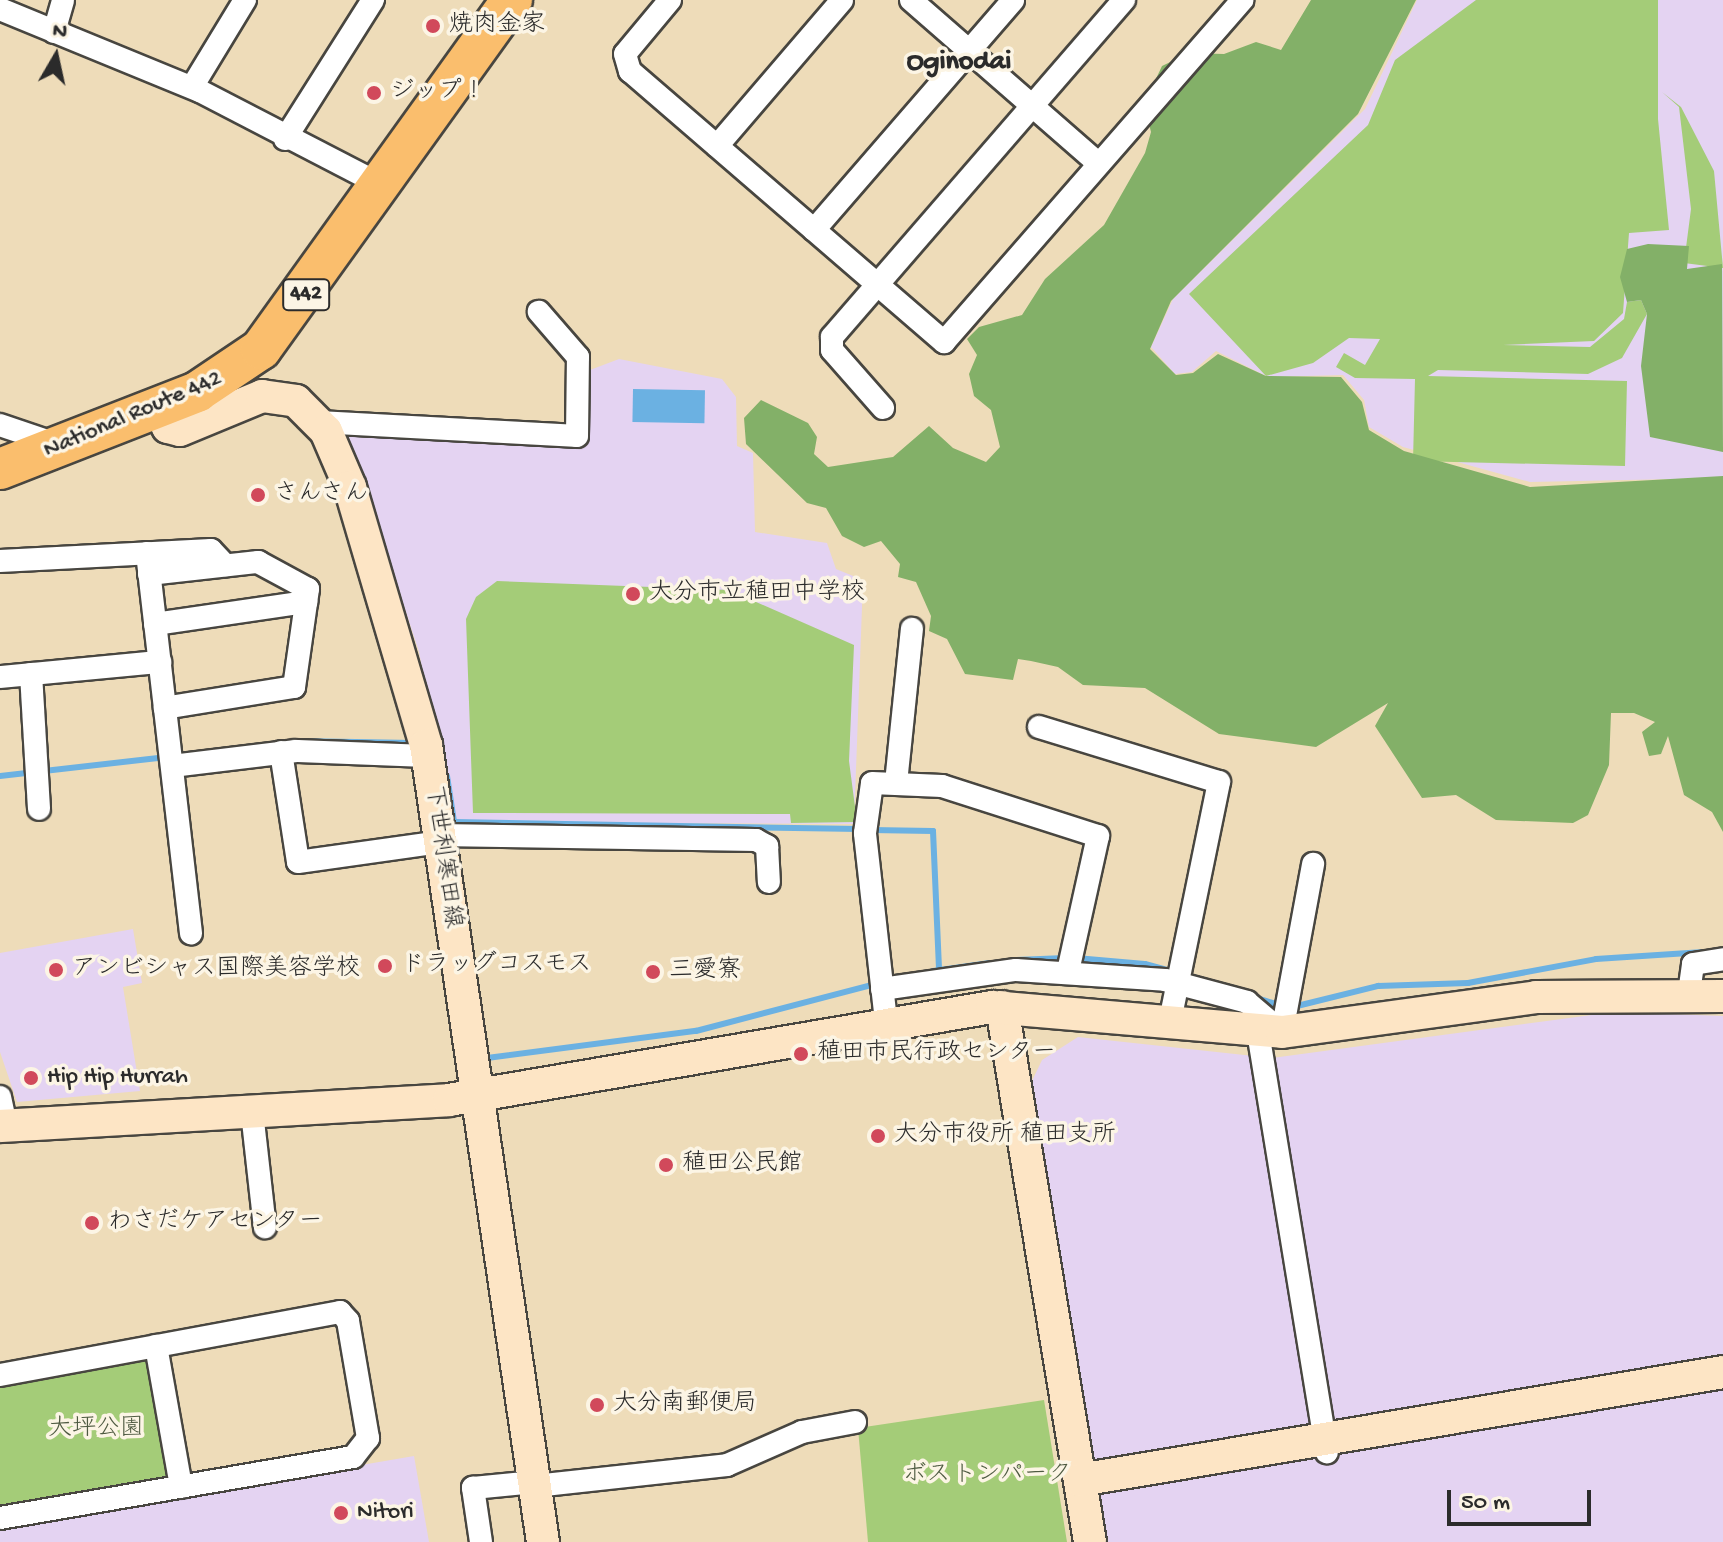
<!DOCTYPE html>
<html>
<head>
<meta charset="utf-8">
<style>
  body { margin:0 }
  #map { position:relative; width:1723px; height:1542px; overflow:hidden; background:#eedcb9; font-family:"Gochi Hand","Klee One",sans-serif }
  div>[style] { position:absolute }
  .built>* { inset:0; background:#e4d3f2 }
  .green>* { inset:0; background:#a4cc78 }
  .forest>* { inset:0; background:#83b068 }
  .water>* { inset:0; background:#6bb1e2; transform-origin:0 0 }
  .stream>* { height:6px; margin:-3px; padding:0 3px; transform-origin:3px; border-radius:3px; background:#6bb1e2 }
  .roads { filter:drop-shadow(2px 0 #484640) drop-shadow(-2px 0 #484640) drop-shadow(0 2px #484640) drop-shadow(0 -2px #484640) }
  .street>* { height:22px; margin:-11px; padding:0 11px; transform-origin:11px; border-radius:11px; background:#fff }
  .secondary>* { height:32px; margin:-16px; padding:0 16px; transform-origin:16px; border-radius:16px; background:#fde5c5 }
  .highway>* { height:40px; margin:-20px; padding:0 20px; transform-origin:20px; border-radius:20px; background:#fabe6d }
  .dots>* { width:22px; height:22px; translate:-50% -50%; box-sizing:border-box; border:4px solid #fcf5e5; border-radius:50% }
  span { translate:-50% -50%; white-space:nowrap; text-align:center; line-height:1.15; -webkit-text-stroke:7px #fcf5e5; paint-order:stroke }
  .shield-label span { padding:2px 6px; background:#fcf5e5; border:2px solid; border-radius:6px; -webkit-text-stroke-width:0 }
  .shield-label { font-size:22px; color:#2b2b2b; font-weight:700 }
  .poi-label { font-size:24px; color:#2b2b2b }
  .left { translate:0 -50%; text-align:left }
  .street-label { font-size:24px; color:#2b2b2b }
  .park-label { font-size:24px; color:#4f5b42 }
  .quarter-label { font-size:28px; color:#2b2b2b; font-weight:700 }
  .north { position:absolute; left:16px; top:16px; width:80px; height:80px; -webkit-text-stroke:6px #fcf5e5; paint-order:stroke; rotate:9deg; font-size:22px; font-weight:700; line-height:32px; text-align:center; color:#2b2b2b }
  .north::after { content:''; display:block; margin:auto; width:28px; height:36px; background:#2b2b2b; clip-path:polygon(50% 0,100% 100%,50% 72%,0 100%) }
  .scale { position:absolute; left:1447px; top:1490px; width:144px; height:36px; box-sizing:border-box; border:4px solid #2b2b2b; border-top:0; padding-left:10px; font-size:24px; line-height:28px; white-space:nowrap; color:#2b2b2b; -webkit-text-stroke:6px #fcf5e5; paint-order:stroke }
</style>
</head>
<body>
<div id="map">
  <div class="built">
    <div style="clip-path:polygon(1417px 0,1723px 0,1723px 478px,1530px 482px,1403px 447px,1369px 427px,1364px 400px,1343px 375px,1268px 377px,1216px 351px,1192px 372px,1175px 374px,1151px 347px,1173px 299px,1365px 109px)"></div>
    <div style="clip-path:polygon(619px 359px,722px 379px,736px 397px,737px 446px,753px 453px,755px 532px,827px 543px,836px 569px,863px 580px,854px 824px,451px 822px,419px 652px,346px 429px,587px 443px,590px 370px)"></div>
    <div style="clip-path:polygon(133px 929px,142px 983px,123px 987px,140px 1091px,17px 1102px,0 1052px,0 953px)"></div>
    <div style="clip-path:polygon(1614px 1012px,1723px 1016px,1723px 1542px,1107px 1542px,1077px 1401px,1031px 1083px,1042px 1060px,1078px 1037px,1272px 1058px)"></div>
    <div style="clip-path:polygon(414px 1456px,429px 1542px,0 1542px,0 1527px)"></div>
  </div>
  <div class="green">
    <div style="clip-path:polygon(1476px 0,1658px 0,1658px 119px,1669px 230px,1629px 233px,1623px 313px,1594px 341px,1503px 345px,1590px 347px,1624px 319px,1627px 302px,1641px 300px,1647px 314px,1622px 358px,1588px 374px,1438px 370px,1428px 376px,1627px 381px,1625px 466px,1413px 461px,1415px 379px,1355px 378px,1336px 367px,1344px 353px,1365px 365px,1380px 339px,1349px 338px,1313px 363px,1266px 376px,1189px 294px,1368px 125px,1395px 60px)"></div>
    <div style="clip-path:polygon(1662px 92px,1681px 107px,1714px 171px,1723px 268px,1684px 263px,1691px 209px,1679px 107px)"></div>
    <div style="clip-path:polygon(497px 581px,729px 590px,854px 645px,849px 761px,857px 822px,791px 823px,790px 814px,473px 813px,466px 619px,476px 597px)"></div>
    <div style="clip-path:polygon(142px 1358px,156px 1367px,173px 1470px,163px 1481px,0 1509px,0 1384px)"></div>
    <div style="clip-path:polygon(1044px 1400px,1067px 1542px,868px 1542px,858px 1428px)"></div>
  </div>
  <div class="forest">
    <div style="clip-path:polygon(1311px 0,1416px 0,1358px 114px,1171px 301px,1150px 349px,1176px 375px,1193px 373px,1218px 354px,1266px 376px,1341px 377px,1362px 402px,1369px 430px,1404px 451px,1530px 487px,1723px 476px,1723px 832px,1712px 812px,1684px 795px,1668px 736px,1661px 754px,1649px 756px,1642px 732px,1655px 722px,1634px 713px,1611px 713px,1609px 765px,1588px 815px,1573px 823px,1496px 820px,1456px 795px,1422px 798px,1375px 726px,1388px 703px,1316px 747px,1219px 734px,1145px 688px,1083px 685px,1058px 667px,1031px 661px,1018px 659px,1013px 680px,965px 674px,947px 639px,929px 631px,931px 616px,916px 582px,898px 577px,900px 564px,881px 541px,864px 547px,842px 536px,826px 508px,807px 503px,746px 444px,744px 418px,761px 400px,808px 423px,817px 437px,814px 454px,828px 467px,893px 457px,929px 426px,953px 448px,986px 462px,1000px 447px,991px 410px,974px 396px,969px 374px,977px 355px,967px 339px,979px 327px,1022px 315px,1045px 279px,1104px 225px,1145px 153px,1151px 132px,1144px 104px,1162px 66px,1189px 53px,1224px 54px,1256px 42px,1281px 50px)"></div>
    <div style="clip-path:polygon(1648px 244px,1689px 246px,1687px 269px,1722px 264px,1723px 452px,1650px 437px,1641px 366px,1647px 314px,1641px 300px,1627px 302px,1620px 277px,1627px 249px)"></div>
  </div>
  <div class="water">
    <div style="left:633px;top:389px;width:72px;height:33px;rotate:1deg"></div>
  </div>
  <div class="stream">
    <div style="left:297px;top:741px;width:117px;rotate:1deg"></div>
    <div style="left:0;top:776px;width:168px;rotate:-6.5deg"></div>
    <div style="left:447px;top:776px;width:47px;rotate:81.3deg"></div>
    <div style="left:454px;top:822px;width:406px;rotate:1deg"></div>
    <div style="left:871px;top:830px;width:62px;rotate:0.9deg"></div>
    <div style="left:933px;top:831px;width:139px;rotate:87.5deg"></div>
    <div style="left:1076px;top:958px;width:69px;rotate:5deg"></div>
    <div style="left:1145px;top:964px;width:91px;rotate:15.3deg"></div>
    <div style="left:1016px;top:960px;width:49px;rotate:-2.3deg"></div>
    <div style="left:933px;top:971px;width:57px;rotate:-8.1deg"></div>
    <div style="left:1254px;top:997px;width:28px;rotate:18deg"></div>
    <div style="left:1293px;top:1007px;width:88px;rotate:-13.9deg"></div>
    <div style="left:1378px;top:986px;width:90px;rotate:-1.9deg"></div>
    <div style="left:1468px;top:983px;width:130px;rotate:-10.6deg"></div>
    <div style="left:1596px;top:959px;width:108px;rotate:-3.7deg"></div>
    <div style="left:487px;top:1058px;width:211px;rotate:-7.4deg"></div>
    <div style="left:696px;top:1031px;width:185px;rotate:-14.7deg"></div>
  </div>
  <div class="roads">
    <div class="street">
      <div style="left:670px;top:0;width:70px;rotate:129.8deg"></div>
      <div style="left:625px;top:54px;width:18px;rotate:74deg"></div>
      <div style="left:630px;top:71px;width:415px;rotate:40.8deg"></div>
      <div style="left:944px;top:342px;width:454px;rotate:-48.9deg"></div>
      <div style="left:911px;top:0;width:249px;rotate:41.1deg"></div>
      <div style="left:0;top:9px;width:216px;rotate:22.3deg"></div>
      <div style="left:200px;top:91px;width:206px;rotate:27.4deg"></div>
      <div style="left:54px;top:32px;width:33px;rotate:-74deg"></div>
      <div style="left:192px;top:87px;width:102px;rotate:-58.7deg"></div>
      <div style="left:285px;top:139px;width:165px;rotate:-57.7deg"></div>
      <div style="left:717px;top:146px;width:192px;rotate:-49.4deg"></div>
      <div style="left:814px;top:230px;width:304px;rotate:-49.1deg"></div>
      <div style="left:883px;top:408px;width:77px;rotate:-131.3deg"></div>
      <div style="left:832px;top:350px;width:13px;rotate:-90deg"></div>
      <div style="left:832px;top:337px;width:446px;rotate:-49.1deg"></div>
      <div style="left:320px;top:422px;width:257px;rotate:3.1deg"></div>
      <div style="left:577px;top:436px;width:79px;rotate:-89.3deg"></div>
      <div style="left:578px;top:357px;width:60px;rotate:-130.9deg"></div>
      <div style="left:0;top:425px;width:65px;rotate:18.7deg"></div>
      <div style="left:147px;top:553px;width:383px;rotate:83.4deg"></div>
      <div style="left:0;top:561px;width:211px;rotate:-3deg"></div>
      <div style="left:211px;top:550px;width:21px;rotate:47deg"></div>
      <div style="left:149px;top:574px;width:110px;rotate:-6.3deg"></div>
      <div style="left:258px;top:562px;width:57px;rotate:28.4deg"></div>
      <div style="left:308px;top:589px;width:99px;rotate:98.1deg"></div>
      <div style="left:294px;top:687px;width:131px;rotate:170.8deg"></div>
      <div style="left:155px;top:624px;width:153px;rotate:-8.3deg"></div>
      <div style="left:31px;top:674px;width:135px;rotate:86.6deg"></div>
      <div style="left:0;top:677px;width:161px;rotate:-5.4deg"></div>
      <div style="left:1039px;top:727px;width:188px;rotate:17deg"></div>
      <div style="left:1219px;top:782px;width:248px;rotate:101.6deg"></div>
      <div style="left:281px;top:752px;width:111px;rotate:81.2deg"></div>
      <div style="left:298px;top:862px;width:143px;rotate:-8deg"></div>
      <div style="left:172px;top:766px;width:125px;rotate:-6.9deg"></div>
      <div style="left:296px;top:751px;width:132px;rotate:2.2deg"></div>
      <div style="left:896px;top:783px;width:155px;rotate:-84.1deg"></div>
      <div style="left:439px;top:835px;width:317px;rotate:0.9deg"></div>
      <div style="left:756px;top:840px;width:13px;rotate:29deg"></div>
      <div style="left:767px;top:846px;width:36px;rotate:87deg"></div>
      <div style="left:882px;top:989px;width:135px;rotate:-8.1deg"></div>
      <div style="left:1016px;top:970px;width:149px;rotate:3.8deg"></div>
      <div style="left:1165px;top:980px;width:85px;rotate:15deg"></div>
      <div style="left:1247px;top:1002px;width:46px;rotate:40.6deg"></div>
      <div style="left:1689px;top:993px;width:29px;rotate:-82deg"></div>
      <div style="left:1693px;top:964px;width:30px;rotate:-9deg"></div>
      <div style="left:886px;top:1021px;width:189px;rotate:-96.4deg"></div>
      <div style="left:865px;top:833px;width:50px;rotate:-82deg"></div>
      <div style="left:872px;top:783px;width:70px;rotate:2.5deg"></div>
      <div style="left:942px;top:786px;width:164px;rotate:17.8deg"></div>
      <div style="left:1098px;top:836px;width:138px;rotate:102.5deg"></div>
      <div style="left:1258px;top:1032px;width:426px;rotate:80.7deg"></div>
      <div style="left:1282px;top:1032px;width:171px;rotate:-79.5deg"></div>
      <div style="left:0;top:1097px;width:29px;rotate:78deg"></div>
      <div style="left:252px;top:1112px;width:116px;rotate:83.6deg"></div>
      <div style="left:156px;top:1346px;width:143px;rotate:79.9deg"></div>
      <div style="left:0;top:1375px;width:346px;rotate:-10.5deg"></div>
      <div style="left:340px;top:1312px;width:12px;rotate:48deg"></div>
      <div style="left:348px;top:1321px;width:119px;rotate:80.3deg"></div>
      <div style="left:368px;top:1438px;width:24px;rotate:128deg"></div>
      <div style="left:353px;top:1457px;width:358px;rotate:170.2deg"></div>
      <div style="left:535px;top:1486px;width:193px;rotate:-6.2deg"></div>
      <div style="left:727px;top:1465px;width:82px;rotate:-23.7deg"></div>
      <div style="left:802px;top:1432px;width:54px;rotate:-10.7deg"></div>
      <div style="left:481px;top:1542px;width:55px;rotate:-98.4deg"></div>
      <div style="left:473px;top:1488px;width:62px;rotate:-5.5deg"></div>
    </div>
    <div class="secondary">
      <div style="left:159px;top:408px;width:21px;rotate:65deg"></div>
      <div style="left:168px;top:427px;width:12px;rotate:14deg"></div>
      <div style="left:180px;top:430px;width:89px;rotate:-22.5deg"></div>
      <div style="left:262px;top:396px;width:34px;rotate:8deg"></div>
      <div style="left:296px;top:401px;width:42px;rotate:45deg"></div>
      <div style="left:326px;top:431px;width:61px;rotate:66.8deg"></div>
      <div style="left:350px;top:487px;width:269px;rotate:73.6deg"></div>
      <div style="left:426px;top:745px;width:806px;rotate:81.65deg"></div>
      <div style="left:1002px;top:1007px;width:542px;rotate:80.66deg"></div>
      <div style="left:0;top:1126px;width:450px;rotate:-3.3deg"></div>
      <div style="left:449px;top:1100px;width:551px;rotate:-9.72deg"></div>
      <div style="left:992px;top:1007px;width:291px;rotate:4.9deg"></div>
      <div style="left:1282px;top:1032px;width:256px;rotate:-7.8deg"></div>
      <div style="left:1536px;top:997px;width:187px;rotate:-0.3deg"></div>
      <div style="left:1080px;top:1480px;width:652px;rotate:-9.53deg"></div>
    </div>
    <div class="highway">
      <div style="left:0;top:469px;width:212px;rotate:-21.3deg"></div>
      <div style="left:197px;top:392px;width:77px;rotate:-33.9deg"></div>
      <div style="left:261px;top:349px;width:430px;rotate:-54.3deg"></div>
    </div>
  </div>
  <div class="dots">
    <div style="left:433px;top:26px;background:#d1495b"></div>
    <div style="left:374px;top:93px;background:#d1495b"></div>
    <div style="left:258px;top:495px;background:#d1495b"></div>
    <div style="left:633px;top:594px;background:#d1495b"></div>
    <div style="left:385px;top:966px;background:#d1495b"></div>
    <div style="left:56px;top:970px;background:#d1495b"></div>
    <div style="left:653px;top:972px;background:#d1495b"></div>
    <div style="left:801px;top:1054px;background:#d1495b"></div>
    <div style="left:31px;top:1078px;background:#d1495b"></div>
    <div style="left:878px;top:1136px;background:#d1495b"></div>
    <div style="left:666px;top:1165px;background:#d1495b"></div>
    <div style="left:92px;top:1223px;background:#d1495b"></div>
    <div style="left:597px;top:1405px;background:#d1495b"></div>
    <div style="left:341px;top:1513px;background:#d1495b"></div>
  </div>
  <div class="shield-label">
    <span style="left:306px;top:295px">442</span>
  </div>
  <div class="poi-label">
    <span class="left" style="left:449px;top:26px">焼肉金家</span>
    <span class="left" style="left:390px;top:93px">ジップ！</span>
    <span class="left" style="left:274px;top:495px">さんさん</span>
    <span class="left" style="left:649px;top:594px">大分市立稙田中学校</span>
    <span class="left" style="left:401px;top:966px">ドラッグコスモス</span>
    <span class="left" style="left:72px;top:970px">アンビシャス国際美容学校</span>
    <span class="left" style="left:669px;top:972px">三愛寮</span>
    <span class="left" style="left:817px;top:1054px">稙田市民行政センター</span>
    <span class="left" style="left:47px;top:1078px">Hip Hip Hurrah</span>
    <span class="left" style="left:894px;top:1136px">大分市役所 稙田支所</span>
    <span class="left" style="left:682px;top:1165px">稙田公民館</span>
    <span class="left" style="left:108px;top:1223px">わさだケアセンター</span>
    <span class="left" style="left:613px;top:1405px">大分南郵便局</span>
    <span class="left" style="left:357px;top:1513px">Nitori</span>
  </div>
  <div class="street-label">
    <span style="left:133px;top:415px;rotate:-23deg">National Route 442</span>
    <span style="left:442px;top:857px;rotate:82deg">下世利寒田線</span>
  </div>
  <div class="park-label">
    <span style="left:96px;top:1430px">大坪公園</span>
    <span style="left:987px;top:1476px">ボストンパーク</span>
  </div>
  <div class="quarter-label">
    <span style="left:959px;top:63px">Oginodai</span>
  </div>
  <div class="north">N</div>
  <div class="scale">50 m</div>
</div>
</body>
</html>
